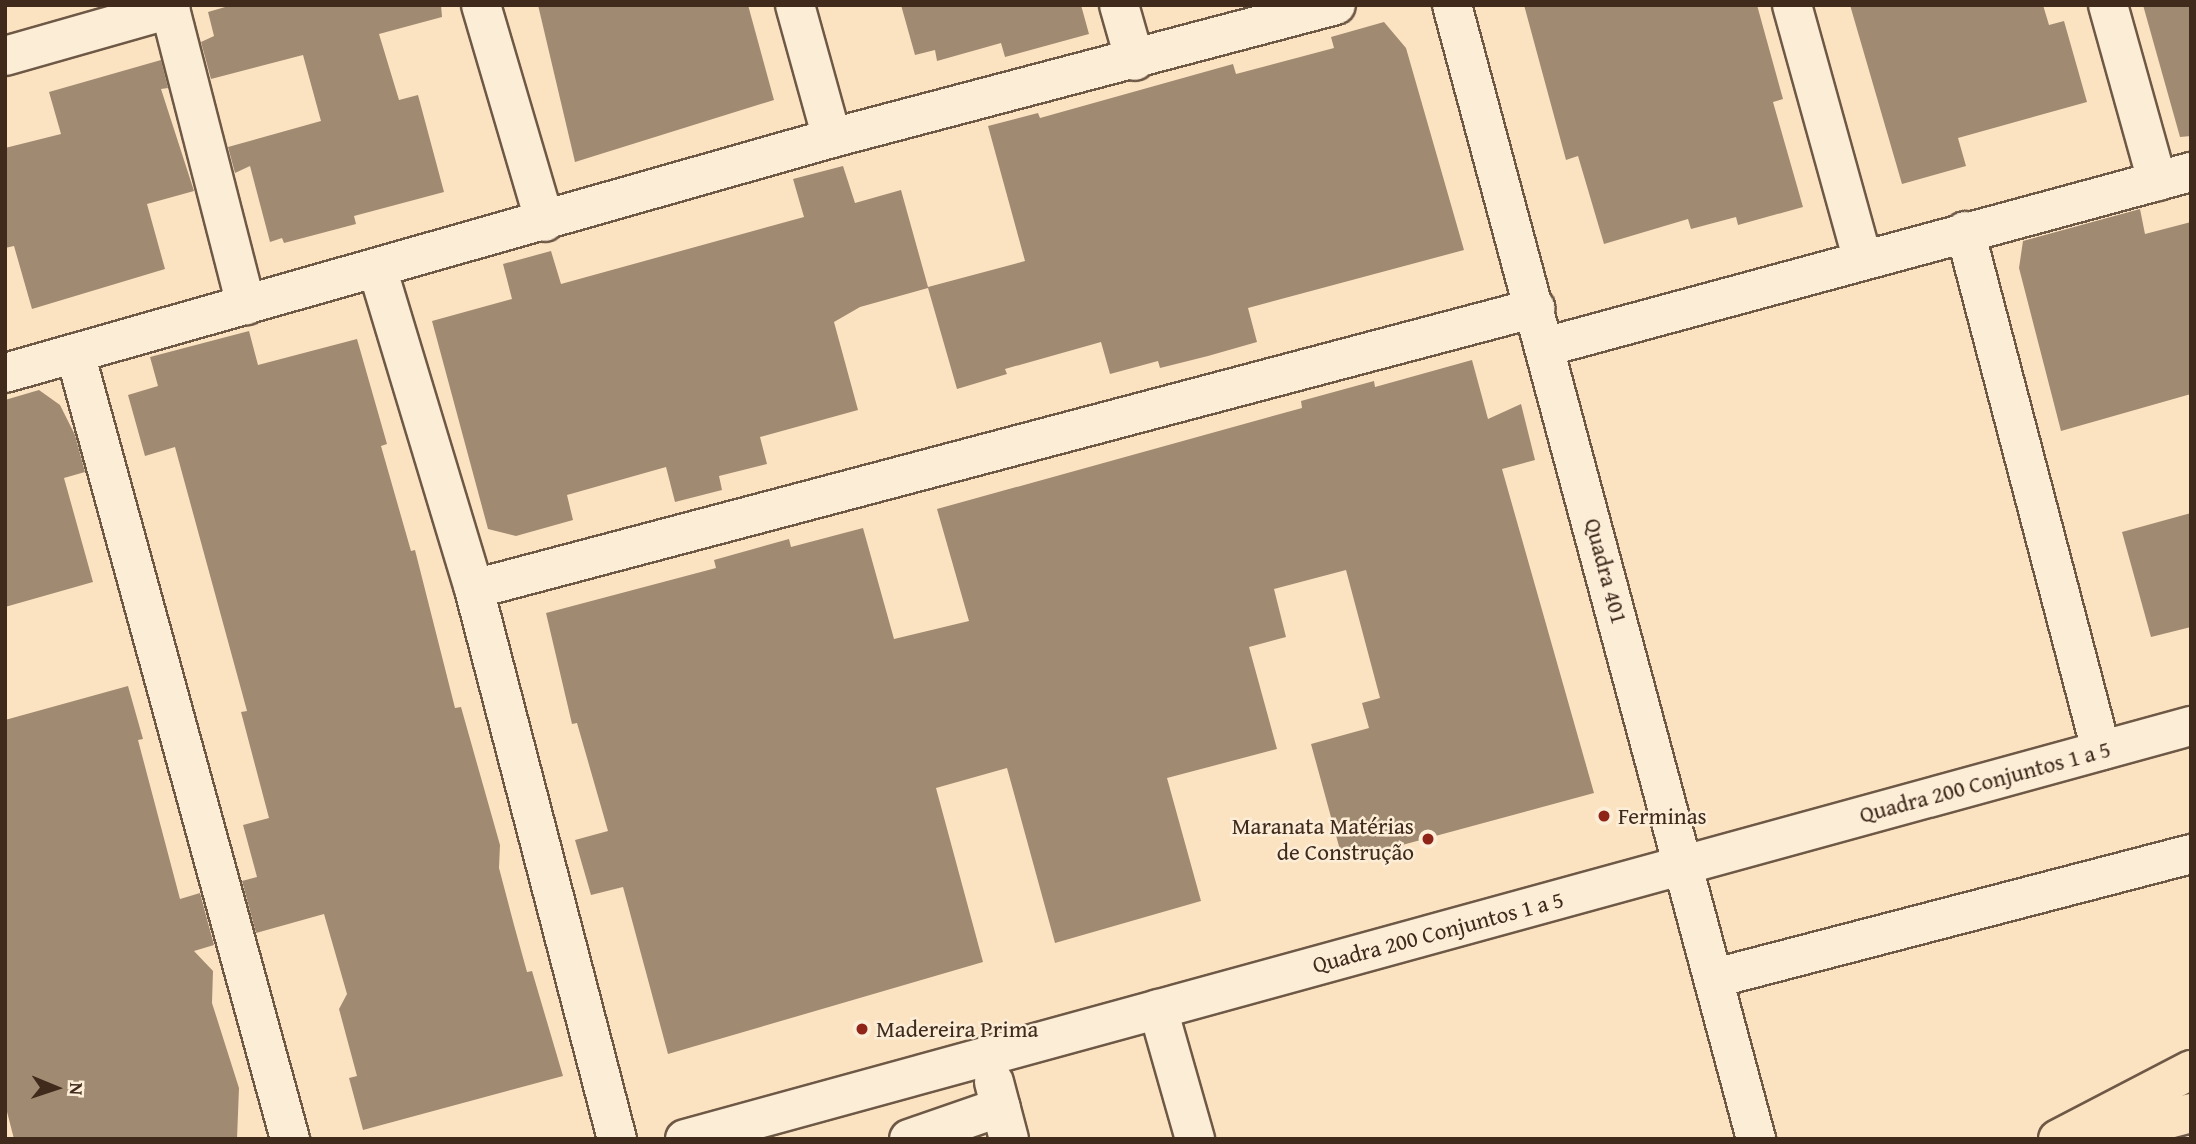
<!DOCTYPE html>
<html>
<head>
<meta charset="utf-8">
<style>
  body { margin:0 }
  #map { position:relative; width:2196px; height:1144px; overflow:hidden; background:#fbe3c2; font-family:"Gentium Book Plus",serif }
  div>[style] { position:absolute }
  .building>* { inset:0; background:#a18a72 }
  .roads { filter:drop-shadow(2px 0 #6e5846) drop-shadow(-2px 0 #6e5846) drop-shadow(0 2px #6e5846) drop-shadow(0 -2px #6e5846) }
  .minor>* { height:38px; margin:-19px; padding:0 19px; transform-origin:19px; border-radius:19px; background:#fcedd7 }
  .major>* { height:38px; margin:-19px; padding:0 19px; transform-origin:19px; border-radius:19px; background:#fbe3c2 }
  .highway>* { height:38px; margin:-19px; padding:0 19px; transform-origin:19px; border-radius:19px; background:#fbe3c2 }
  .dots>* { width:19px; height:19px; translate:-50% -50%; box-sizing:border-box; border:4px solid #fcedd7; border-radius:50% }
  span { translate:-50% -50%; white-space:nowrap; text-align:center; line-height:1.15; -webkit-text-stroke:5px #fcedd7; paint-order:stroke }
  .street-label { font-size:23px; color:#3f2a1c }
  .poi-label { font-size:23px; color:#3f2a1c }
  .left { translate:0 -50%; text-align:left }
  .right { translate:-100% -50%; text-align:right }
  .frame { position:absolute; inset:0; border:7px solid #3f2a1c; pointer-events:none }
  .north { position:absolute; left:21px; top:1053px; width:70px; height:70px; -webkit-text-stroke:5px #fcedd7; paint-order:stroke; rotate:92deg; font-size:19px; font-weight:700; line-height:28px; text-align:center; color:#3f2a1c }
  .north::after { content:''; display:block; margin:auto; width:24px; height:32px; background:#3f2a1c; clip-path:polygon(50% 0,100% 100%,50% 72%,0 100%) }
</style>
</head>
<body>
<div id="map">
  <div class="building">
    <div style="clip-path:polygon(232px 5px,441px 5px,442px 17px,379px 34px,399px 100px,418px 95px,444px 192px,354px 216px,356px 224px,284px 243px,282px 238px,270px 242px,250px 166px,235px 173px,228px 147px,321px 121px,303px 55px,211px 79px,201px 42px,214px 36px,208px 12px)"></div>
    <div style="clip-path:polygon(538px 5px,748px 5px,774px 100px,575px 162px)"></div>
    <div style="clip-path:polygon(901px 5px,1081px 5px,1089px 34px,1005px 57px,1001px 43px,937px 61px,935px 50px,915px 55px)"></div>
    <div style="clip-path:polygon(1524px 5px,1757px 5px,1783px 99px,1773px 102px,1803px 207px,1738px 225px,1736px 217px,1691px 229px,1688px 219px,1604px 244px,1578px 156px,1566px 160px)"></div>
    <div style="clip-path:polygon(1850px 5px,2043px 5px,2049px 25px,2064px 21px,2087px 102px,1958px 138px,1966px 166px,1902px 184px)"></div>
    <div style="clip-path:polygon(2143px 5px,2191px 5px,2191px 136px,2180px 137px)"></div>
    <div style="clip-path:polygon(1384px 22px,1406px 48px,1464px 250px,1248px 308px,1257px 342px,1208px 356px,1160px 368px,1158px 361px,1110px 374px,1101px 342px,1005px 369px,1007px 374px,957px 389px,928px 288px,860px 307px,834px 322px,858px 410px,760px 437px,767px 464px,719px 476px,722px 490px,675px 502px,666px 467px,567px 495px,573px 520px,516px 536px,488px 529px,432px 321px,512px 299px,503px 264px,551px 251px,561px 284px,804px 217px,793px 179px,843px 166px,855px 203px,901px 190px,928px 287px,1025px 261px,988px 126px,1038px 113px,1040px 118px,1233px 64px,1236px 74px,1334px 48px,1331px 37px)"></div>
    <div style="clip-path:polygon(161px 60px,168px 88px,161px 89px,194px 191px,147px 204px,165px 269px,32px 309px,14px 246px,5px 248px,5px 148px,61px 134px,49px 92px)"></div>
    <div style="clip-path:polygon(2140px 209px,2145px 234px,2191px 222px,2191px 394px,2061px 431px,2019px 268px,2023px 241px)"></div>
    <div style="clip-path:polygon(249px 331px,258px 365px,357px 339px,387px 444px,381px 446px,411px 551px,415px 550px,455px 708px,461px 707px,500px 845px,499px 868px,514px 925px,527px 972px,532px 971px,563px 1076px,363px 1130px,349px 1078px,357px 1076px,339px 1009px,347px 994px,324px 914px,256px 933px,242px 881px,257px 877px,243px 825px,269px 818px,241px 712px,247px 711px,175px 447px,145px 456px,128px 395px,158px 386px,150px 357px)"></div>
    <div style="clip-path:polygon(1472px 360px,1488px 419px,1521px 404px,1535px 460px,1502px 469px,1594px 793px,1343px 861px,1311px 744px,1369px 728px,1362px 703px,1380px 698px,1346px 570px,1274px 589px,1286px 637px,1249px 647px,1277px 749px,1167px 778px,1201px 901px,1055px 943px,1007px 768px,936px 788px,983px 962px,668px 1054px,623px 887px,591px 895px,575px 840px,608px 831px,577px 723px,572px 724px,546px 613px,716px 568px,714px 560px,789px 539px,791px 547px,863px 528px,894px 639px,969px 621px,937px 509px,1302px 408px,1301px 401px,1374px 381px,1375px 387px)"></div>
    <div style="clip-path:polygon(39px 390px,60px 405px,75px 435px,85px 472px,64px 478px,93px 582px,5px 607px,5px 400px)"></div>
    <div style="clip-path:polygon(2191px 513px,2191px 627px,2151px 637px,2122px 532px)"></div>
    <div style="clip-path:polygon(128px 686px,143px 739px,138px 740px,180px 899px,200px 893px,214px 945px,194px 951px,213px 971px,212px 1003px,239px 1088px,237px 1139px,14px 1139px,5px 1104px,5px 720px)"></div>
  </div>
  <div class="roads">
    <div class="minor">
      <div style="left:169px;top:5px;width:310px;rotate:75.6deg"></div>
      <div style="left:481px;top:5px;width:226px;rotate:73.6deg"></div>
      <div style="left:795px;top:5px;width:138px;rotate:74.5deg"></div>
      <div style="left:1119px;top:5px;width:58px;rotate:74.1deg"></div>
      <div style="left:1452px;top:5px;width:1174px;rotate:74.99deg"></div>
      <div style="left:1792px;top:5px;width:263px;rotate:74.5deg"></div>
      <div style="left:2108px;top:5px;width:183px;rotate:74.4deg"></div>
      <div style="left:5px;top:56px;width:172px;rotate:-15.9deg"></div>
      <div style="left:1965px;top:231px;width:537px;rotate:75.32deg"></div>
      <div style="left:378px;top:271px;width:332px;rotate:73.2deg"></div>
      <div style="left:474px;top:589px;width:568px;rotate:75.43deg"></div>
      <div style="left:1545px;top:347px;width:669px;rotate:-15.16deg"></div>
      <div style="left:75px;top:353px;width:815px;rotate:74.7deg"></div>
      <div style="left:5px;top:373px;width:860px;rotate:-15.86deg"></div>
      <div style="left:832px;top:138px;width:521px;rotate:-14.78deg"></div>
      <div style="left:474px;top:589px;width:1098px;rotate:-14.83deg"></div>
      <div style="left:1715px;top:978px;width:492px;rotate:-14.6deg"></div>
      <div style="left:1158px;top:1009px;width:135px;rotate:74.1deg"></div>
      <div style="left:994px;top:1082px;width:59px;rotate:75.3deg"></div>
      <div style="left:685px;top:1139px;width:1562px;rotate:-15.34deg"></div>
      <div style="left:909px;top:1139px;width:97px;rotate:-19.2deg"></div>
    </div>
    <div class="major">
      <div style="left:2058px;top:1139px;width:150px;rotate:-27.4deg"></div>
    </div>
    <div class="highway">
      <div style="left:2092px;top:1139px;width:102px;rotate:-14.7deg"></div>
    </div>
  </div>
  <div class="dots">
    <div style="left:1604px;top:816px;background:#8f2418"></div>
    <div style="left:1428px;top:839px;background:#8f2418"></div>
    <div style="left:862px;top:1029px;background:#8f2418"></div>
  </div>
  <div class="street-label">
    <span style="left:1606px;top:571px;rotate:75deg">Quadra 401</span>
    <span style="left:1985px;top:782px;rotate:-15deg">Quadra 200 Conjuntos 1 a 5</span>
    <span style="left:1438px;top:932px;rotate:-15deg">Quadra 200 Conjuntos 1 a 5</span>
  </div>
  <div class="poi-label">
    <span class="left" style="left:1618px;top:816px">Ferminas</span>
    <span class="right" style="left:1414px;top:839px">Maranata Matérias<br>de Construção</span>
    <span class="left" style="left:876px;top:1029px">Madereira Prima</span>
  </div>
  <div class="frame"></div>
  <div class="north">N</div>
</div>
</body>
</html>
